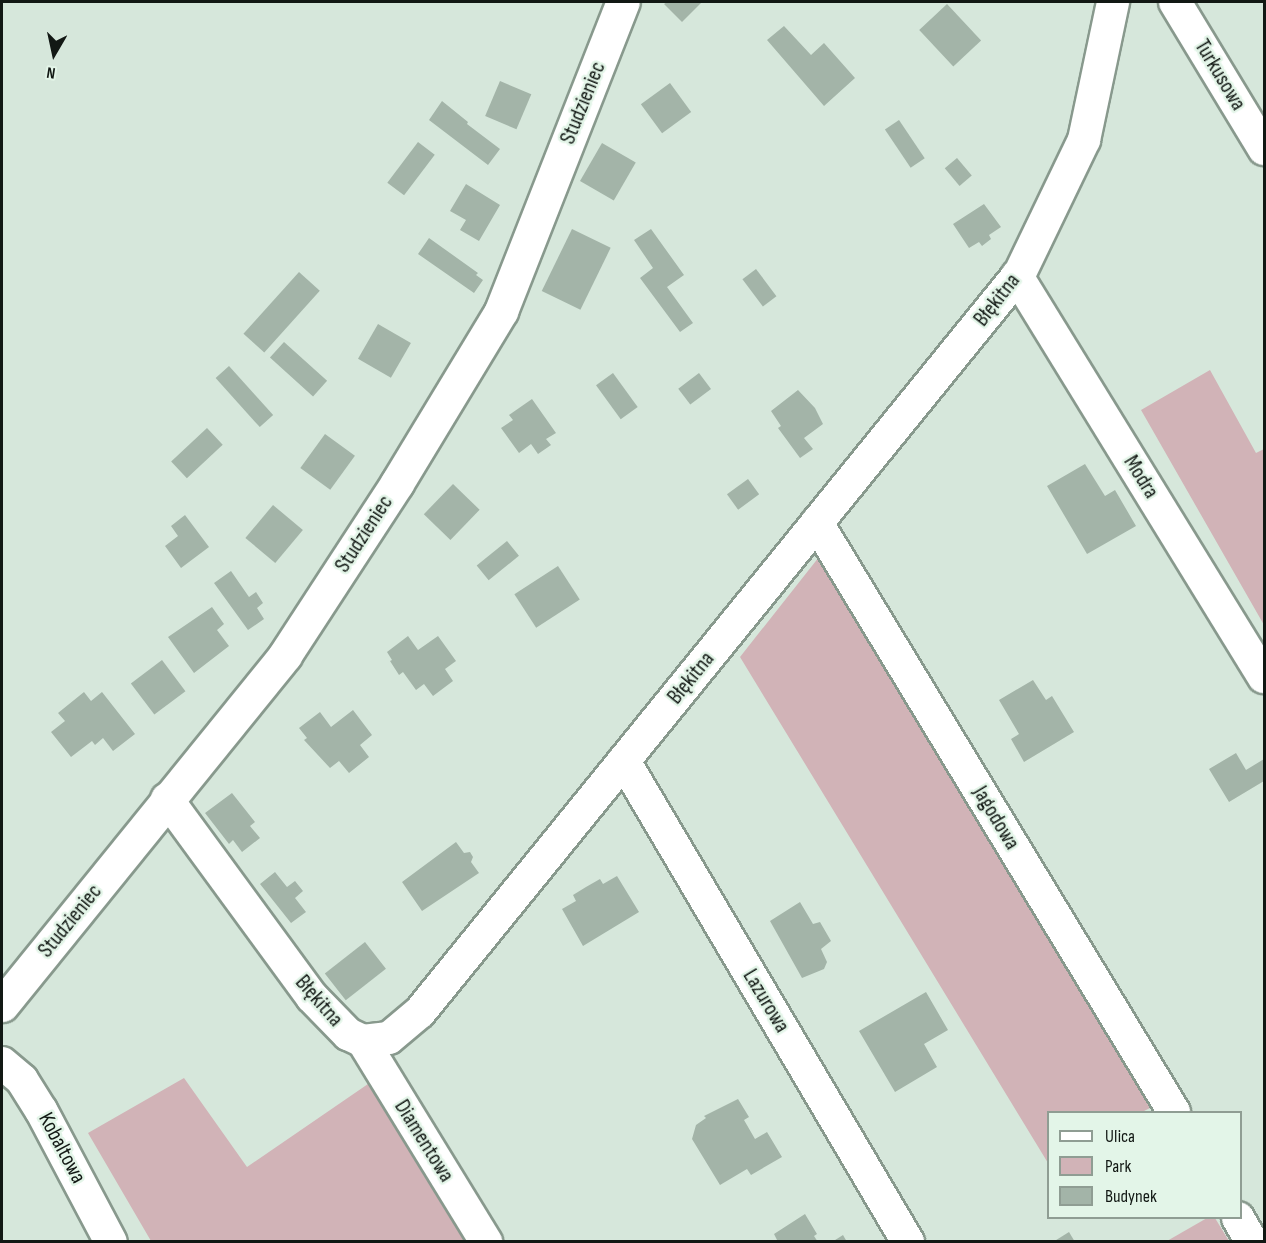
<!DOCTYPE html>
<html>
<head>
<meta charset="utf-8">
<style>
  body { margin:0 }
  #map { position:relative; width:1266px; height:1243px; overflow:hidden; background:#d6e7db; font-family:"Sofia Sans Condensed",sans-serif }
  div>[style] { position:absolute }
  .green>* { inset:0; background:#d1b3b7 }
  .building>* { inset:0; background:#a3b4a8; transform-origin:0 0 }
  .roads { filter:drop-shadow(2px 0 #88998d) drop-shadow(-2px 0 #88998d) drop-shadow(0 2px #88998d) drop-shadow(0 -2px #88998d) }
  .minor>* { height:32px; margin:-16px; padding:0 16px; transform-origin:16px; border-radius:16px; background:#fff }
  .tertiary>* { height:33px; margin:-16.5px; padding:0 16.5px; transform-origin:16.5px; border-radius:16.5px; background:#fff }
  span { translate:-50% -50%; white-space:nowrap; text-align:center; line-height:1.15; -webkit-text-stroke:5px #e3f5e8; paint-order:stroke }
  .street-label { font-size:22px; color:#121814 }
  .frame { position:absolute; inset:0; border:3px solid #121814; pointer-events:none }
  .legend { position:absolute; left:1047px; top:1111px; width:195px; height:108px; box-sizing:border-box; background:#e3f5e8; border:2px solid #8f9d93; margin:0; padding:8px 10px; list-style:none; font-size:18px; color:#121814 }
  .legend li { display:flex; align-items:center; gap:12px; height:30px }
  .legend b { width:30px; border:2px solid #8f9d93 }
  .north { position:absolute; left:24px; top:24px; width:60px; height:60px; -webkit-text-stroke:4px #e3f5e8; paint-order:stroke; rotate:189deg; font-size:16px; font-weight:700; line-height:24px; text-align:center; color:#121814 }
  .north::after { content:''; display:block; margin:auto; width:21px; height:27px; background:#121814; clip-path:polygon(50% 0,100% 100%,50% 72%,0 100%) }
</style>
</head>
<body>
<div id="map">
  <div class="green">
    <div style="clip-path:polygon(1210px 370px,1256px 453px,1264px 449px,1264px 625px,1141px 410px)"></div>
    <div style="clip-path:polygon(819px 557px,1150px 1108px,1142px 1112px,1048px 1112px,1048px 1163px,740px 657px)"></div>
    <div style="clip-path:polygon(184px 1078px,247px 1167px,368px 1084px,466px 1241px,151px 1241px,88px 1133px)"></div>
    <div style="clip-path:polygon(1207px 1218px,1215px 1218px,1229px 1241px,1167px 1241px)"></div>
  </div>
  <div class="building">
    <div style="clip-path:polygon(667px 2px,702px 2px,682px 22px,664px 4px)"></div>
    <div style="left:947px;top:4px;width:50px;height:38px;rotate:47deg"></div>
    <div style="clip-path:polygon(784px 26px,811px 55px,824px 43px,855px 78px,824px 106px,767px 40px)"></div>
    <div style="left:500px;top:81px;width:34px;height:38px;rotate:23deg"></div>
    <div style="left:670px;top:83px;width:36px;height:36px;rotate:54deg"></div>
    <div style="clip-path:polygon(442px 101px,468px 122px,467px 124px,500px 149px,488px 165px,429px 120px)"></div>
    <div style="left:899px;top:120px;width:46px;height:17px;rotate:56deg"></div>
    <div style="left:418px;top:142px;width:21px;height:51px;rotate:37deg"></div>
    <div style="left:602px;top:143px;width:39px;height:44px;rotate:30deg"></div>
    <div style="left:957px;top:158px;width:23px;height:16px;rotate:50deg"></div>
    <div style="clip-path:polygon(466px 184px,500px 205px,479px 241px,460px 230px,466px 220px,450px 211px)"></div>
    <div style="clip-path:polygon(984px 204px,1001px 227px,989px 235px,991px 239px,982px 246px,979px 242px,969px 248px,953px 224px)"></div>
    <div style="left:572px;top:229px;width:43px;height:69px;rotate:26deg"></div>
    <div style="clip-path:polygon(651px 229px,684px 275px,667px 287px,693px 323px,680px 332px,640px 278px,653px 268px,634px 240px)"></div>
    <div style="clip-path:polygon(429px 238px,478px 273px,476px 275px,483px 280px,474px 293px,418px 254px)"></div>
    <div style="left:756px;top:269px;width:34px;height:17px;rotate:53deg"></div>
    <div style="left:299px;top:272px;width:28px;height:83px;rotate:42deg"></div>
    <div style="left:378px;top:324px;width:38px;height:40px;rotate:30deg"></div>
    <div style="left:284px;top:342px;width:58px;height:21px;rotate:42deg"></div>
    <div style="left:229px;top:366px;width:66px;height:18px;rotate:48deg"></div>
    <div style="left:613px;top:373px;width:42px;height:21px;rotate:54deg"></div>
    <div style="left:699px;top:373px;width:20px;height:26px;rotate:53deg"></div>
    <div style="clip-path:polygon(798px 390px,815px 408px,823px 424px,804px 438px,813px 449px,800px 458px,778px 428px,781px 426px,771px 411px)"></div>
    <div style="clip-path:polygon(532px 399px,556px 433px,546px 439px,551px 445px,538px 454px,531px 444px,519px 453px,501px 428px,513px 420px,509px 415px)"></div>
    <div style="left:207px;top:428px;width:23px;height:49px;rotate:47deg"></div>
    <div style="left:325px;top:434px;width:37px;height:42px;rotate:36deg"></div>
    <div style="clip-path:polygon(1085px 464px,1105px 496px,1115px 490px,1136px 526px,1087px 554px,1047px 486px)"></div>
    <div style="left:748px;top:479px;width:19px;height:26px;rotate:54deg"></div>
    <div style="left:453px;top:484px;width:37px;height:42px;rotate:44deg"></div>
    <div style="left:273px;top:505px;width:39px;height:43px;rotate:40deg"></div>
    <div style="clip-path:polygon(185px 515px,209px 547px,181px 568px,165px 546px,178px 536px,171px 526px)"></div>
    <div style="left:507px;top:541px;width:19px;height:39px;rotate:51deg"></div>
    <div style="left:558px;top:566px;width:40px;height:52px;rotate:57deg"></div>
    <div style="clip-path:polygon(231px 571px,249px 597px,256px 592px,263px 603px,257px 608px,264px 619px,248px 630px,214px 583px)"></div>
    <div style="clip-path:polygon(212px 607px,224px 624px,217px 630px,229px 646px,194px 673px,168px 637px)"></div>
    <div style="clip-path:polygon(408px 636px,418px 650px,438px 636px,456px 661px,445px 669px,453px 681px,433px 696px,424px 684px,416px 690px,403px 672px,399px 675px,390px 661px,392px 660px,387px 652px)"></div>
    <div style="left:162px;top:660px;width:39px;height:39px;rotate:53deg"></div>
    <div style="clip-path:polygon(1033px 680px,1046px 700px,1052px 696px,1074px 732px,1024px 762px,1011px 739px,1019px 734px,999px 700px)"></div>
    <div style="clip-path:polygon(84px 692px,91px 701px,102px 692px,135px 734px,113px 751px,103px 738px,95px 745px,92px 741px,71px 757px,51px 732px,65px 721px,58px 713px)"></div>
    <div style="clip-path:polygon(353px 710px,372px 735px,360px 745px,369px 757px,349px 773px,339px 761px,330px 768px,304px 740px,307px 738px,299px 728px,320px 712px,331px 727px)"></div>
    <div style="clip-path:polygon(1236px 753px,1246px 770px,1264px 759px,1264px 781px,1229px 802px,1209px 769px)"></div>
    <div style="clip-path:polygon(232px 793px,255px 822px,250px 826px,260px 838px,242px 852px,233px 840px,229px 844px,205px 813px)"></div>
    <div style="clip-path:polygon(456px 842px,464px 853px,470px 852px,473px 857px,471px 862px,479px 873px,422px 911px,402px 882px)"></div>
    <div style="clip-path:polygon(275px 872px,287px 887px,295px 881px,303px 891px,295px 898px,306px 912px,291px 923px,260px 884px)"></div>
    <div style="clip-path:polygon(617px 876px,639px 912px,583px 946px,562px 909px,576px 901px,573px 895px,586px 887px,600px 879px,603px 884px)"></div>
    <div style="clip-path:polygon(800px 902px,813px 924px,820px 922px,831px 941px,821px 949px,827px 962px,824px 969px,802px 978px,770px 921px)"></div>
    <div style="left:365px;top:942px;width:34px;height:51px;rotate:52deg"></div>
    <div style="clip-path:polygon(926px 992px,948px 1030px,924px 1044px,937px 1067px,895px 1092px,859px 1031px)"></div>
    <div style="clip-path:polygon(738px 1099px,749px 1117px,744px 1120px,755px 1139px,767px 1132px,782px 1157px,751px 1175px,747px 1169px,720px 1185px,692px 1139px,696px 1125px,706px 1118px,704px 1116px)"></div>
    <div style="clip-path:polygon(805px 1214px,817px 1234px,814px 1236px,818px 1242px,778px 1242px,774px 1234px)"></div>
    <div style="clip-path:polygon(1069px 1232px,1075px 1242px,1053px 1242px)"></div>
    <div style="clip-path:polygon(843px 1235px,847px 1242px,832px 1242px)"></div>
  </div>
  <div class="roads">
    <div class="minor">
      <div style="left:1175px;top:2px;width:172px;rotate:58.8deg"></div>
      <div style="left:1017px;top:276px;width:471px;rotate:58.4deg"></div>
      <div style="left:817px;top:523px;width:689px;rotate:58.78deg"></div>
      <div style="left:624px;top:761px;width:559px;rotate:59.44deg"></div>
      <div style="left:167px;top:799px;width:245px;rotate:53.8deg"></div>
      <div style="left:312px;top:997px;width:52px;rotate:45.8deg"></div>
      <div style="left:348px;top:1034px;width:17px;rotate:25deg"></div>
      <div style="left:363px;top:1041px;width:26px;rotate:-7deg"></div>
      <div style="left:389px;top:1038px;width:40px;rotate:-40deg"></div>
      <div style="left:420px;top:1012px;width:952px;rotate:-50.93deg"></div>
      <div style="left:1020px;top:273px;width:148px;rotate:-64.3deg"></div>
      <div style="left:1084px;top:140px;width:141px;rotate:-78.1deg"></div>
      <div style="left:363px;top:1041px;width:236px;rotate:58.5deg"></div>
      <div style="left:2px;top:1063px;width:26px;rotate:40deg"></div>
      <div style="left:22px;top:1080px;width:36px;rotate:58deg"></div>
      <div style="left:41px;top:1110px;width:149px;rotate:62.1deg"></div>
      <div style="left:1238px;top:1218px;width:28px;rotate:60deg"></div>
    </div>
    <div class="tertiary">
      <div style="left:2px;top:1005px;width:450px;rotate:-51deg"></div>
      <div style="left:285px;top:655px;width:205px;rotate:-56.9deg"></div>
      <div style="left:397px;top:483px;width:201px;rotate:-58.8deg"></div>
      <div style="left:501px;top:311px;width:332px;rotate:-68.5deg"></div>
    </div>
  </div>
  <div class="street-label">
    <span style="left:1220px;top:75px;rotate:59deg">Turkusowa</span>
    <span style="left:583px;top:103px;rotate:-68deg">Studzieniec</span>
    <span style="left:997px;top:300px;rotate:-52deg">Błękitna</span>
    <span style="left:1141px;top:477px;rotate:58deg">Modra</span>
    <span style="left:364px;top:534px;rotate:-57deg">Studzieniec</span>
    <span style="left:691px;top:678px;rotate:-51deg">Błękitna</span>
    <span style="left:996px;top:818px;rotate:59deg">Jagodowa</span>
    <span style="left:70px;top:921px;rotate:-51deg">Studzieniec</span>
    <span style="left:319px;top:1001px;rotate:49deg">Błękitna</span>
    <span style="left:766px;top:1001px;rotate:59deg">Lazurowa</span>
    <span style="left:424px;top:1141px;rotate:58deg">Diamentowa</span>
    <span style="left:62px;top:1148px;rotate:62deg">Kobaltowa</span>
  </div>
  <div class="frame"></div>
  <ul class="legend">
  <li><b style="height:8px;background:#fff"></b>Ulica</li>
  <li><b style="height:16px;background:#d1b3b7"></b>Park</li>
  <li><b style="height:16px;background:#a3b4a8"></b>Budynek</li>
  </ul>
  <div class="north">N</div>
</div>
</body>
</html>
